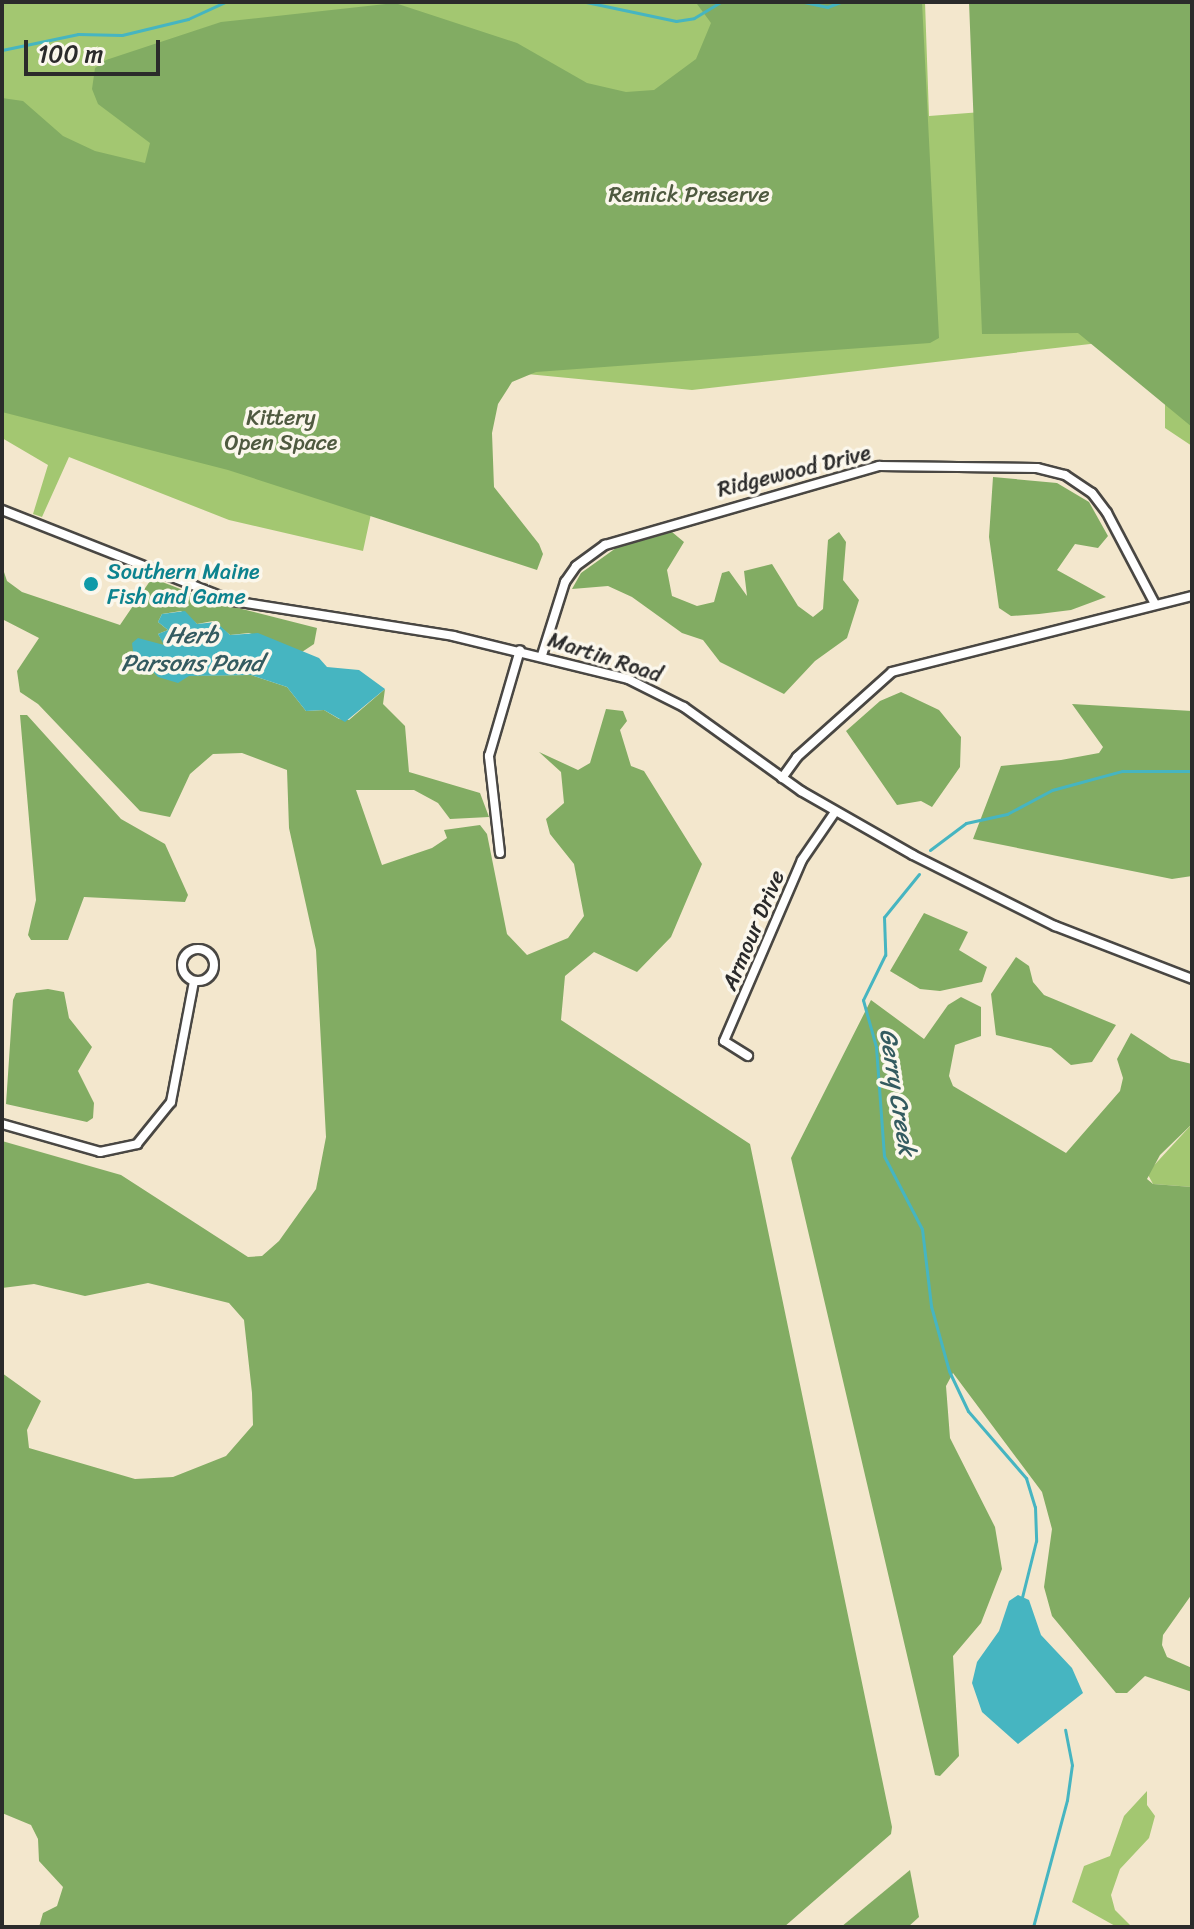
<!DOCTYPE html>
<html>
<head>
<meta charset="utf-8">
<style>
  body { margin:0 }
  #map { position:relative; width:1194px; height:1929px; overflow:hidden; background:#f3e7cd; font-family:Sriracha,sans-serif }
  div>[style] { position:absolute }
  .green>* { inset:0; background:#a3c771 }
  .forest>* { inset:0; background:#82ac63 }
  .water>* { inset:0; background:#46b5c1 }
  .stream>* { height:3px; margin:-1.5px; padding:0 1.5px; transform-origin:1.5px; border-radius:1.5px; background:#46b5c1 }
  .roads { filter:drop-shadow(2px 0 #494743) drop-shadow(-2px 0 #494743) drop-shadow(0 2px #494743) drop-shadow(0 -2px #494743) }
  .minor>* { height:8px; margin:-4px; padding:0 4px; transform-origin:4px; border-radius:4px; background:#fff }
  .minor>.ring { margin:-4px; padding:0; box-sizing:content-box; background:none; border:8px solid #fff; border-radius:50% }
  .dots>* { width:22px; height:22px; translate:-50% -50%; box-sizing:border-box; border:4px solid #fbf7ec; border-radius:50% }
  span { translate:-50% -50%; white-space:nowrap; text-align:center; line-height:1.15; -webkit-text-stroke:7px #fbf7ec; paint-order:stroke }
  .park-label { font-size:22px; color:#4f5a40 }
  .street-label { font-size:22px; color:#2b2b2b }
  .culture-label { font-size:22px; color:#0d838f }
  .left { translate:0 -50%; text-align:left }
  .water-label { font-size:24px; color:#345b60; font-style:italic }
  .frame { position:absolute; inset:0; border:4px solid #2b2b2b; pointer-events:none }
  .scale { position:absolute; left:24px; top:40px; width:136px; height:36px; box-sizing:border-box; border:4px solid #2b2b2b; border-top:0; padding-left:10px; font-size:24px; line-height:28px; white-space:nowrap; color:#2b2b2b; -webkit-text-stroke:6px #fbf7ec; paint-order:stroke }
</style>
</head>
<body>
<div id="map">
  <div class="green">
    <div style="clip-path:polygon(2px 2px,925px 2px,929px 116px,1036px 108px,1192px 2px,1192px 446px,1165px 428px,1165px 395px,1134px 339px,692px 390px,527px 374px,401px 375px,363px 551px,229px 520px,69px 457px,42px 517px,33px 514px,48px 465px,2px 438px)"></div>
    <div style="clip-path:polygon(1192px 1124px,1192px 1187px,1153px 1184px,1147px 1173px)"></div>
    <div style="clip-path:polygon(1147px 1791px,1147px 1805px,1155px 1816px,1149px 1838px,1120px 1869px,1111px 1895px,1115px 1910px,1132px 1927px,1117px 1927px,1072px 1902px,1084px 1866px,1110px 1856px,1124px 1816px)"></div>
  </div>
  <div class="forest">
    <div style="clip-path:polygon(659px 2px,922px 2px,939px 338px,930px 343px,536px 372px,512px 382px,498px 404px,492px 433px,494px 487px,539px 544px,543px 554px,537px 570px,228px 470px,2px 412px,2px 98px,23px 101px,63px 136px,95px 151px,145px 163px,150px 143px,98px 104px,92px 89px,95px 68px,106px 60px,221px 22px,395px 3px,517px 43px,587px 83px,626px 92px,654px 90px,696px 59px,711px 23px,697px 4px)"></div>
    <div style="clip-path:polygon(969px 2px,1192px 2px,1192px 427px,1078px 333px,982px 334px)"></div>
    <div style="clip-path:polygon(993px 477px,1057px 483px,1089px 502px,1108px 536px,1098px 548px,1075px 544px,1057px 570px,1106px 597px,1071px 610px,1039px 614px,1011px 616px,999px 608px,989px 537px)"></div>
    <div style="clip-path:polygon(672px 532px,684px 542px,667px 570px,672px 596px,697px 606px,714px 602px,722px 573px,729px 571px,747px 596px,744px 571px,772px 564px,798px 606px,813px 617px,823px 609px,828px 540px,839px 532px,846px 542px,843px 580px,859px 600px,847px 638px,815px 661px,784px 694px,720px 662px,703px 640px,682px 633px,632px 597px,608px 586px,572px 589px,581px 573px,616px 548px)"></div>
    <div style="clip-path:polygon(2px 566px,7px 581px,22px 592px,120px 625px,152px 578px,214px 602px,317px 628px,314px 644px,302px 652px,249px 633px,230px 635px,213px 621px,197px 624px,181px 611px,162px 614px,158px 622px,168px 630px,158px 634px,165px 645px,133px 651px,158px 676px,251px 675px,287px 687px,306px 711px,324px 710px,339px 719px,349px 720px,385px 689px,383px 704px,405px 726px,409px 772px,480px 793px,489px 817px,450px 819px,438px 803px,414px 790px,356px 790px,382px 865px,432px 848px,447px 838px,444px 830px,480px 825px,487px 834px,507px 934px,527px 955px,568px 938px,584px 916px,574px 864px,550px 834px,546px 819px,564px 803px,561px 772px,539px 752px,578px 770px,590px 763px,606px 709px,623px 711px,627px 721px,620px 730px,631px 766px,644px 771px,702px 864px,671px 937px,637px 972px,594px 952px,565px 976px,561px 1020px,750px 1144px,892px 1827px,891px 1834px,784px 1927px,39px 1927px,43px 1913px,57px 1906px,63px 1887px,39px 1861px,38px 1839px,31px 1825px,2px 1813px,2px 1373px,41px 1401px,27px 1430px,29px 1448px,135px 1479px,173px 1477px,226px 1456px,253px 1425px,252px 1393px,244px 1320px,229px 1303px,148px 1283px,85px 1296px,34px 1284px,2px 1288px,2px 1141px,121px 1175px,248px 1257px,262px 1256px,279px 1241px,316px 1189px,326px 1137px,316px 950px,289px 828px,287px 770px,242px 753px,213px 754px,190px 774px,170px 817px,140px 811px,38px 704px,20px 692px,17px 671px,39px 638px,2px 619px)"></div>
    <div style="clip-path:polygon(901px 692px,939px 710px,961px 737px,960px 767px,932px 807px,921px 801px,897px 805px,846px 731px,880px 701px)"></div>
    <div style="clip-path:polygon(1072px 704px,1192px 711px,1192px 876px,1172px 879px,973px 839px,1001px 766px,1061px 760px,1099px 753px,1103px 747px)"></div>
    <div style="clip-path:polygon(20px 715px,27px 715px,121px 819px,165px 844px,188px 895px,185px 902px,84px 897px,68px 940px,31px 940px,28px 935px,36px 900px)"></div>
    <div style="clip-path:polygon(924px 913px,968px 932px,959px 950px,987px 967px,982px 982px,940px 991px,920px 989px,890px 971px)"></div>
    <div style="clip-path:polygon(1016px 957px,1029px 966px,1033px 982px,1044px 995px,1116px 1025px,1092px 1062px,1071px 1065px,1051px 1048px,996px 1035px,991px 994px)"></div>
    <div style="clip-path:polygon(48px 989px,64px 992px,69px 1018px,92px 1047px,78px 1071px,94px 1103px,93px 1118px,87px 1122px,6px 1104px,13px 1000px,16px 993px)"></div>
    <div style="clip-path:polygon(961px 997px,981px 1007px,981px 1036px,955px 1045px,949px 1076px,953px 1086px,1066px 1153px,1120px 1091px,1123px 1078px,1117px 1059px,1131px 1033px,1171px 1059px,1192px 1064px,1192px 1124px,1160px 1155px,1147px 1179px,1153px 1184px,1192px 1187px,1192px 1594px,1163px 1635px,1162px 1645px,1167px 1657px,1192px 1668px,1192px 1692px,1145px 1676px,1127px 1693px,1116px 1693px,1052px 1616px,1044px 1587px,1052px 1529px,1042px 1492px,953px 1373px,946px 1386px,950px 1438px,995px 1527px,1002px 1569px,981px 1623px,953px 1656px,959px 1756px,940px 1776px,935px 1775px,791px 1158px,871px 1000px,924px 1039px,948px 1005px)"></div>
    <div style="clip-path:polygon(910px 1870px,919px 1917px,908px 1927px,841px 1927px)"></div>
  </div>
  <div class="water">
    <div style="clip-path:polygon(185px 611px,197px 624px,216px 622px,230px 635px,258px 633px,319px 658px,327px 667px,359px 670px,385px 689px,345px 722px,324px 710px,306px 711px,287px 687px,251px 675px,189px 676px,178px 683px,158px 677px,133px 651px,132px 643px,138px 638px,164px 645px,158px 634px,168px 630px,158px 622px,162px 614px)"></div>
    <div style="clip-path:polygon(1018px 1595px,1029px 1600px,1041px 1635px,1072px 1668px,1083px 1693px,1018px 1744px,982px 1712px,972px 1683px,977px 1662px,999px 1631px,1009px 1601px)"></div>
  </div>
  <div class="stream">
    <div style="left:225px;top:2px;width:64px"></div>
    <div style="left:586px;top:2px;width:92px;rotate:11.9deg"></div>
    <div style="left:676px;top:21px;width:18px;rotate:-9deg"></div>
    <div style="left:694px;top:18px;width:31px;rotate:-31deg"></div>
    <div style="left:804px;top:2px;width:24px;rotate:12deg"></div>
    <div style="left:827px;top:7px;width:15px;rotate:-20deg"></div>
    <div style="left:2px;top:50px;width:78px;rotate:-11.9deg"></div>
    <div style="left:78px;top:34px;width:44px;rotate:1.3deg"></div>
    <div style="left:122px;top:35px;width:68px;rotate:-13.6deg"></div>
    <div style="left:188px;top:19px;width:41px;rotate:-24.7deg"></div>
    <div style="left:930px;top:850px;width:45px;rotate:-36.9deg"></div>
    <div style="left:966px;top:823px;width:42px;rotate:-12.4deg"></div>
    <div style="left:1007px;top:814px;width:51px;rotate:-28.1deg"></div>
    <div style="left:1052px;top:790px;width:73px;rotate:-15.2deg"></div>
    <div style="left:1122px;top:771px;width:70px"></div>
    <div style="left:919px;top:874px;width:55px;rotate:129.1deg"></div>
    <div style="left:884px;top:917px;width:38px;rotate:88deg"></div>
    <div style="left:885px;top:955px;width:50px;rotate:116.1deg"></div>
    <div style="left:863px;top:1000px;width:49px;rotate:74.5deg"></div>
    <div style="left:876px;top:1047px;width:109px;rotate:85.8deg"></div>
    <div style="left:884px;top:1156px;width:82px;rotate:62.5deg"></div>
    <div style="left:922px;top:1229px;width:78px;rotate:83.3deg"></div>
    <div style="left:931px;top:1306px;width:67px;rotate:74.5deg"></div>
    <div style="left:949px;top:1371px;width:44px;rotate:64.6deg"></div>
    <div style="left:968px;top:1411px;width:89px;rotate:49.1deg"></div>
    <div style="left:1026px;top:1478px;width:30px;rotate:73deg"></div>
    <div style="left:1035px;top:1507px;width:34px;rotate:88deg"></div>
    <div style="left:1036px;top:1541px;width:58px;rotate:104deg"></div>
    <div style="left:1033px;top:1927px;width:131px;rotate:-75deg"></div>
    <div style="left:1067px;top:1800px;width:35px;rotate:-82deg"></div>
    <div style="left:1072px;top:1765px;width:36px;rotate:-101deg"></div>
  </div>
  <div class="roads">
    <div class="minor">
      <div style="left:2px;top:510px;width:248px;rotate:21.5deg"></div>
      <div style="left:233px;top:601px;width:223px;rotate:9deg"></div>
      <div style="left:453px;top:636px;width:180px;rotate:13.8deg"></div>
      <div style="left:628px;top:679px;width:63px;rotate:26.6deg"></div>
      <div style="left:684px;top:707px;width:144px;rotate:35.7deg"></div>
      <div style="left:801px;top:791px;width:129px;rotate:29.7deg"></div>
      <div style="left:913px;top:855px;width:159px;rotate:26.6deg"></div>
      <div style="left:1055px;top:926px;width:147px;rotate:21.1deg"></div>
      <div style="left:542px;top:655px;width:77px;rotate:-72.5deg"></div>
      <div style="left:565px;top:582px;width:19px;rotate:-55deg"></div>
      <div style="left:576px;top:566px;width:36px;rotate:-36deg"></div>
      <div style="left:605px;top:545px;width:285px;rotate:-16.1deg"></div>
      <div style="left:879px;top:466px;width:158px;rotate:0.7deg"></div>
      <div style="left:1037px;top:468px;width:29px;rotate:14deg"></div>
      <div style="left:1065px;top:475px;width:32px;rotate:34deg"></div>
      <div style="left:1092px;top:493px;width:25px;rotate:53deg"></div>
      <div style="left:1107px;top:513px;width:103px;rotate:62.2deg"></div>
      <div style="left:782px;top:778px;width:26px;rotate:-54deg"></div>
      <div style="left:797px;top:757px;width:127px;rotate:-41.8deg"></div>
      <div style="left:892px;top:672px;width:309px;rotate:-14.2deg"></div>
      <div style="left:500px;top:853px;width:98px;rotate:-96.5deg"></div>
      <div style="left:489px;top:756px;width:110px;rotate:-73.7deg"></div>
      <div class="ring" style="left:182px;top:949px;width:24px;height:24px"></div>
      <div style="left:748px;top:1056px;width:28px;rotate:-148deg"></div>
      <div style="left:724px;top:1041px;width:197px;rotate:-66.7deg"></div>
      <div style="left:802px;top:860px;width:58px;rotate:-55.5deg"></div>
      <div style="left:2px;top:1124px;width:102px;rotate:15.9deg"></div>
      <div style="left:100px;top:1152px;width:38px;rotate:-12deg"></div>
      <div style="left:137px;top:1144px;width:54px;rotate:-51deg"></div>
      <div style="left:171px;top:1102px;width:123px;rotate:-79.2deg"></div>
    </div>
  </div>
  <div class="dots">
    <div style="left:91px;top:584px;background:#0f9aa8"></div>
  </div>
  <div class="park-label">
    <span style="left:689px;top:195px">Remick Preserve</span>
    <span style="left:281px;top:430px">Kittery<br>Open Space</span>
  </div>
  <div class="street-label">
    <span style="left:794px;top:471px;rotate:-14deg">Ridgewood Drive</span>
    <span style="left:605px;top:657px;rotate:18deg">Martin Road</span>
    <span style="left:753px;top:930px;rotate:-67deg">Armour Drive</span>
  </div>
  <div class="culture-label">
    <span class="left" style="left:107px;top:584px">Southern Maine<br>Fish and Game</span>
  </div>
  <div class="water-label">
    <span style="left:192px;top:650px">Herb<br>Parsons Pond</span>
    <span style="left:897px;top:1092px;rotate:81deg">Gerry Creek</span>
  </div>
  <div class="frame"></div>
  <div class="scale">100 m</div>
</div>
</body>
</html>
